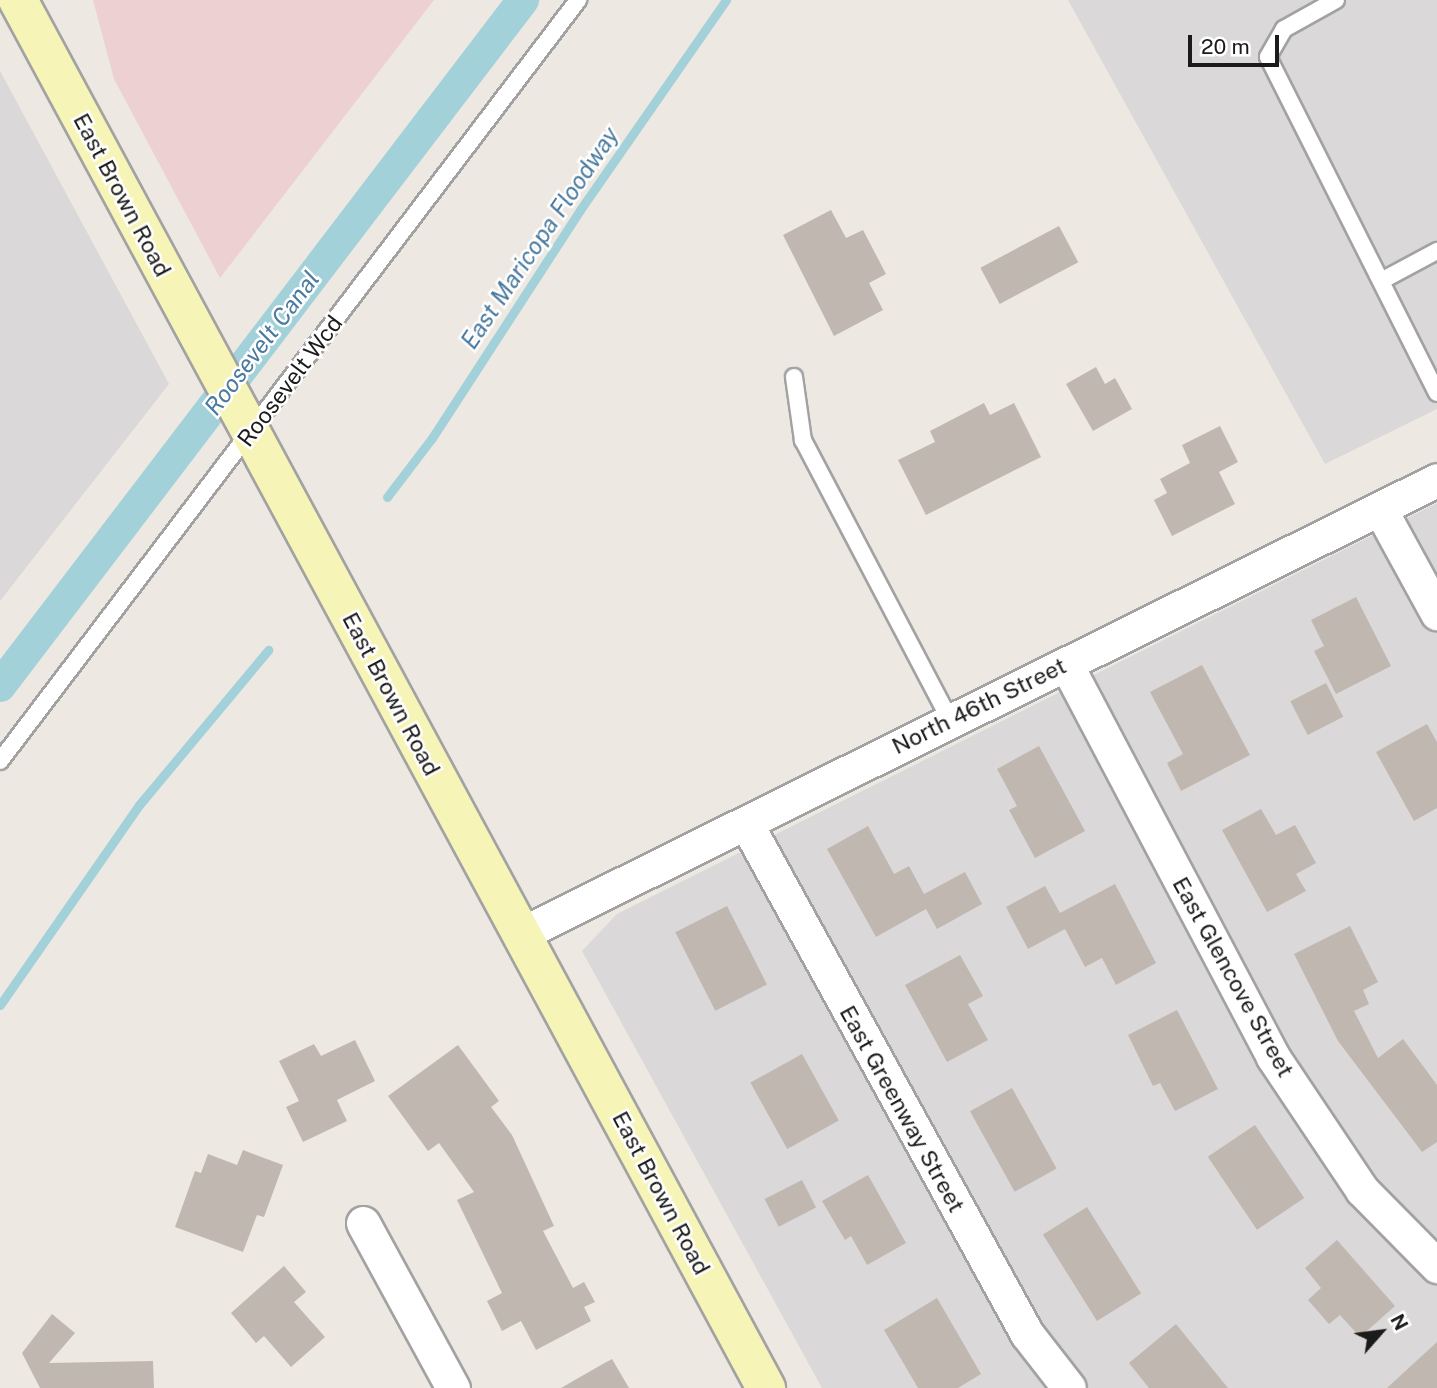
<!DOCTYPE html>
<html>
<head>
<meta charset="utf-8">
<style>
  body { margin:0 }
  #map { position:relative; width:1437px; height:1388px; overflow:hidden; background:#ede8e1; font-family:"Public Sans",sans-serif }
  div>[style] { position:absolute }
  .residential>* { inset:0; background:#dad8d8 }
  .commercial>* { inset:0; background:#edd1d2 }
  .stream>* { height:9px; margin:-4.5px; padding:0 4.5px; transform-origin:4.5px; border-radius:4.5px; background:#a3d1d9 }
  .canal>* { height:32px; margin:-16px; padding:0 16px; transform-origin:16px; border-radius:16px; background:#a3d1d9 }
  .building>* { inset:0; background:#c1b7b1; transform-origin:0 0 }
  .roads { filter:drop-shadow(2px 0 #a2a2a2) drop-shadow(-2px 0 #a2a2a2) drop-shadow(0 2px #a2a2a2) drop-shadow(0 -2px #a2a2a2) }
  .lane>* { height:16px; margin:-8px; padding:0 8px; transform-origin:8px; border-radius:8px; background:#fff }
  .street>* { height:33px; margin:-16.5px; padding:0 16.5px; transform-origin:16.5px; border-radius:16.5px; background:#fff }
  .secondary>* { height:38px; margin:-19px; padding:0 19px; transform-origin:19px; border-radius:19px; background:#f6f4b6 }
  span { translate:-50% -50%; white-space:nowrap; text-align:center; line-height:1.15; -webkit-text-stroke:5px #fff; paint-order:stroke }
  .street-label { font-size:23px; color:#1b1b1b }
  .water-label { font-size:24px; color:#4a7a9f; font-style:italic }
  .north { position:absolute; left:1346px; top:1297px; width:70px; height:70px; -webkit-text-stroke:5px #fff; paint-order:stroke; rotate:62deg; font-size:19px; font-weight:700; line-height:28px; text-align:center; color:#1b1b1b }
  .north::after { content:''; display:block; margin:auto; width:24px; height:32px; background:#1b1b1b; clip-path:polygon(50% 0,100% 100%,50% 72%,0 100%) }
  .scale { position:absolute; left:1188px; top:35px; width:91px; height:32px; box-sizing:border-box; border:4px solid #1b1b1b; border-top:0; padding-left:9px; font-size:21px; line-height:24px; white-space:nowrap; color:#1b1b1b; -webkit-text-stroke:5px #fff; paint-order:stroke }
</style>
</head>
<body>
<div id="map">
  <div class="residential">
    <div style="clip-path:polygon(1068px 0,1437px 0,1437px 409px,1325px 464px)"></div>
    <div style="clip-path:polygon(0 71px,169px 384px,0 601px)"></div>
    <div style="clip-path:polygon(1437px 503px,1437px 1388px,822px 1388px,582px 951px,617px 914px)"></div>
  </div>
  <div class="commercial">
    <div style="clip-path:polygon(93px 0,434px 0,220px 278px,114px 79px)"></div>
  </div>
  <div class="stream">
    <div style="left:387px;top:497px;width:74px;rotate:-52.7deg"></div>
    <div style="left:432px;top:438px;width:272px;rotate:-57deg"></div>
    <div style="left:580px;top:210px;width:256px;rotate:-55.2deg"></div>
    <div style="left:0;top:1005px;width:244px;rotate:-55.2deg"></div>
    <div style="left:139px;top:805px;width:202px;rotate:-50.2deg"></div>
  </div>
  <div class="canal">
    <div style="left:0;top:686px;width:863px;rotate:-52.68deg"></div>
  </div>
  <div class="building">
    <div style="clip-path:polygon(831px 210px,846px 238px,863px 230px,886px 274px,869px 283px,883px 310px,834px 336px,783px 235px)"></div>
    <div style="left:1059px;top:226px;width:41px;height:89px;rotate:62deg"></div>
    <div style="clip-path:polygon(1096px 367px,1105px 384px,1115px 378px,1132px 409px,1093px 431px,1066px 384px)"></div>
    <div style="clip-path:polygon(984px 403px,990px 415px,1014px 403px,1041px 457px,926px 515px,898px 460px,935px 442px,930px 431px)"></div>
    <div style="clip-path:polygon(1220px 426px,1238px 462px,1219px 472px,1235px 504px,1172px 536px,1154px 500px,1167px 493px,1160px 479px,1190px 463px,1182px 445px)"></div>
    <div style="clip-path:polygon(1356px 597px,1391px 666px,1336px 694px,1314px 651px,1324px 646px,1311px 620px)"></div>
    <div style="clip-path:polygon(1202px 665px,1250px 755px,1181px 791px,1167px 763px,1183px 754px,1150px 692px)"></div>
    <div style="left:1326px;top:683px;width:38px;height:40px;rotate:63deg"></div>
    <div style="clip-path:polygon(1427px 724px,1437px 742px,1437px 808px,1414px 821px,1376px 752px)"></div>
    <div style="clip-path:polygon(1039px 746px,1085px 831px,1035px 858px,1009px 810px,1017px 806px,997px 769px)"></div>
    <div style="clip-path:polygon(1261px 809px,1276px 835px,1295px 825px,1316px 863px,1296px 874px,1306px 891px,1267px 912px,1222px 830px)"></div>
    <div style="clip-path:polygon(868px 826px,894px 874px,909px 866px,924px 894px,965px 872px,982px 904px,937px 929px,926px 909px,876px 937px,827px 849px)"></div>
    <div style="clip-path:polygon(1115px 884px,1156px 963px,1116px 985px,1102px 958px,1085px 967px,1065px 929px,1028px 949px,1006px 907px,1045px 886px,1060px 913px)"></div>
    <div style="left:727px;top:906px;width:88px;height:58px;rotate:63deg"></div>
    <div style="clip-path:polygon(1350px 926px,1378px 982px,1363px 990px,1369px 1004px,1354px 1011px,1378px 1058px,1403px 1039px,1437px 1085px,1437px 1142px,1422px 1152px,1338px 1041px,1294px 954px)"></div>
    <div style="clip-path:polygon(960px 955px,983px 996px,968px 1004px,988px 1040px,947px 1062px,905px 985px)"></div>
    <div style="clip-path:polygon(1177px 1010px,1218px 1089px,1175px 1111px,1160px 1083px,1153px 1086px,1128px 1035px)"></div>
    <div style="clip-path:polygon(355px 1040px,375px 1081px,337px 1100px,347px 1121px,303px 1142px,286px 1107px,299px 1101px,279px 1061px,314px 1044px,321px 1056px)"></div>
    <div style="clip-path:polygon(458px 1045px,499px 1101px,491px 1107px,512px 1135px,554px 1226px,543px 1231px,573px 1288px,584px 1282px,595px 1302px,584px 1307px,591px 1321px,536px 1350px,521px 1321px,502px 1331px,487px 1301px,502px 1293px,457px 1200px,474px 1192px,439px 1143px,428px 1151px,388px 1096px)"></div>
    <div style="left:802px;top:1054px;width:76px;height:59px;rotate:61deg"></div>
    <div style="left:1012px;top:1088px;width:92px;height:48px;rotate:61deg"></div>
    <div style="left:1255px;top:1125px;width:88px;height:57px;rotate:56deg"></div>
    <div style="clip-path:polygon(243px 1150px,283px 1165px,264px 1217px,257px 1215px,243px 1252px,175px 1227px,195px 1171px,201px 1173px,208px 1154px,237px 1165px)"></div>
    <div style="clip-path:polygon(868px 1175px,906px 1243px,867px 1265px,851px 1236px,845px 1240px,822px 1201px)"></div>
    <div style="left:802px;top:1180px;width:31px;height:42px;rotate:63deg"></div>
    <div style="left:1087px;top:1207px;width:102px;height:52px;rotate:58deg"></div>
    <div style="clip-path:polygon(1337px 1240px,1395px 1306px,1360px 1337px,1340px 1315px,1329px 1324px,1308px 1300px,1321px 1288px,1305px 1268px)"></div>
    <div style="clip-path:polygon(284px 1266px,306px 1292px,294px 1302px,325px 1337px,291px 1367px,264px 1336px,256px 1343px,231px 1313px)"></div>
    <div style="clip-path:polygon(937px 1298px,981px 1374px,958px 1388px,918px 1388px,884px 1330px)"></div>
    <div style="clip-path:polygon(52px 1314px,75px 1333px,49px 1363px,153px 1361px,154px 1388px,40px 1388px,22px 1353px)"></div>
    <div style="clip-path:polygon(1176px 1324px,1228px 1388px,1149px 1388px,1129px 1363px)"></div>
    <div style="clip-path:polygon(1437px 1342px,1437px 1388px,1387px 1388px)"></div>
    <div style="clip-path:polygon(612px 1359px,629px 1388px,561px 1388px,601px 1365px)"></div>
  </div>
  <div class="roads">
    <div class="lane">
      <div style="left:1336px;top:0;width:60px;rotate:150.9deg"></div>
      <div style="left:1284px;top:29px;width:32px;rotate:120deg"></div>
      <div style="left:1268px;top:57px;width:376px;rotate:63.3deg"></div>
      <div style="left:1381px;top:281px;width:64px;rotate:-28.2deg"></div>
      <div style="left:794px;top:377px;width:64px;rotate:81.9deg"></div>
      <div style="left:803px;top:440px;width:316px;rotate:62.3deg"></div>
      <div style="left:0;top:761px;width:956px;rotate:-52.78deg"></div>
    </div>
    <div class="street">
      <div style="left:1380px;top:509px;width:119px;rotate:61.3deg"></div>
      <div style="left:1066px;top:664px;width:444px;rotate:62.2deg"></div>
      <div style="left:1273px;top:1057px;width:160px;rotate:56.2deg"></div>
      <div style="left:1362px;top:1190px;width:107px;rotate:45.4deg"></div>
      <div style="left:746px;top:823px;width:583px;rotate:61.19deg"></div>
      <div style="left:1027px;top:1334px;width:68px;rotate:52.1deg"></div>
      <div style="left:521px;top:934px;width:1022px;rotate:-26.36deg"></div>
      <div style="left:363px;top:1223px;width:188px;rotate:61.4deg"></div>
    </div>
    <div class="secondary">
      <div style="left:18px;top:0;width:1577px;rotate:61.68deg"></div>
    </div>
  </div>
  <div class="street-label">
    <span style="left:122px;top:195px;rotate:62deg">East Brown Road</span>
    <span style="left:290px;top:381px;rotate:-53deg">Roosevelt Wcd</span>
    <span style="left:391px;top:694px;rotate:62deg">East Brown Road</span>
    <span style="left:979px;top:706px;rotate:-26deg">North 46th Street</span>
    <span style="left:1233px;top:977px;rotate:61deg">East Glencove Street</span>
    <span style="left:902px;top:1109px;rotate:61deg">East Greenway Street</span>
    <span style="left:661px;top:1193px;rotate:62deg">East Brown Road</span>
  </div>
  <div class="water-label">
    <span style="left:540px;top:238px;rotate:-56deg">East Maricopa Floodway</span>
    <span style="left:262px;top:343px;rotate:-53deg">Roosevelt Canal</span>
  </div>
  <div class="north">N</div>
  <div class="scale">20 m</div>
</div>
</body>
</html>
